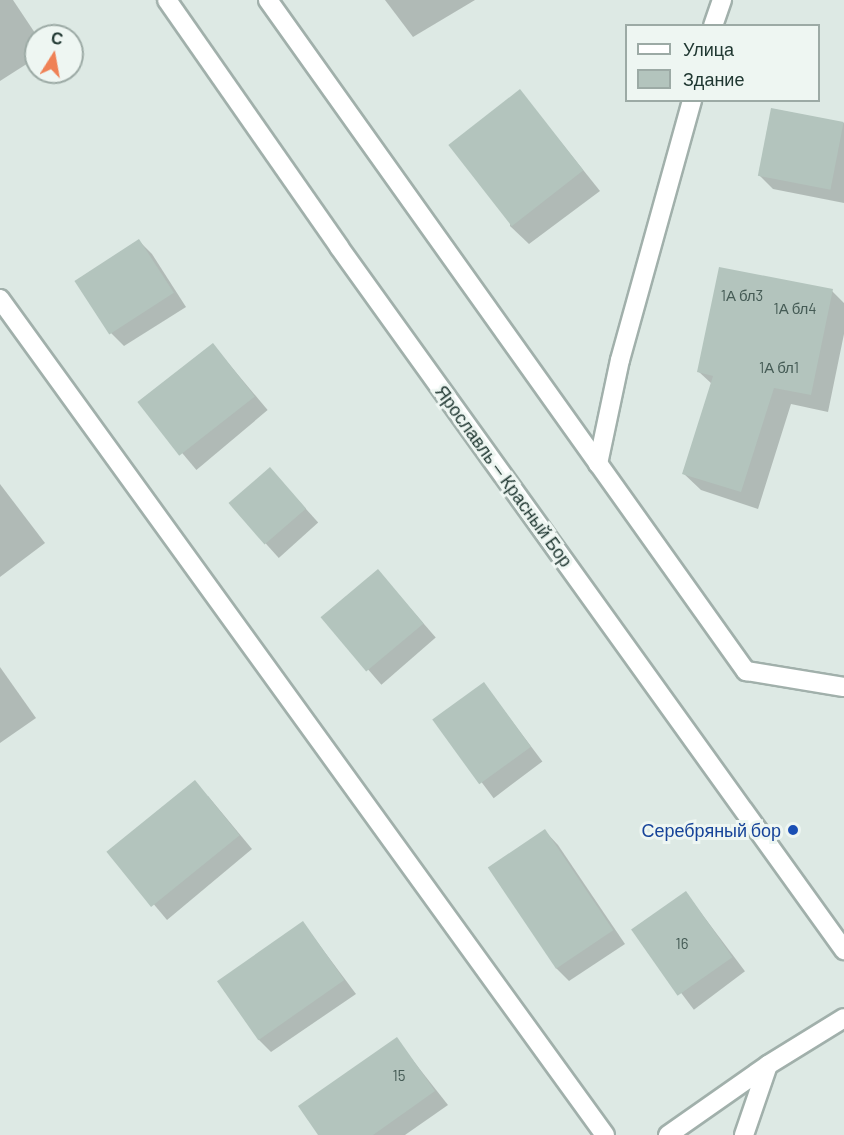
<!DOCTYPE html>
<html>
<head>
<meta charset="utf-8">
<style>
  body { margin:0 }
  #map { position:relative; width:844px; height:1135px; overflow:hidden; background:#dde9e4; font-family:Barlow,sans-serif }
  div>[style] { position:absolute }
  .shadow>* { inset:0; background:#0003; transform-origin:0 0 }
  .building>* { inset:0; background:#b3c4bd; transform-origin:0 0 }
  .roads { filter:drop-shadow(2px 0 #a1b0ab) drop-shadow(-2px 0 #a1b0ab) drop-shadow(0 2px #a1b0ab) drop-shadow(0 -2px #a1b0ab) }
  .minor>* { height:18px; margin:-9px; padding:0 9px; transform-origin:9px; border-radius:9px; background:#fff }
  .dots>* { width:16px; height:16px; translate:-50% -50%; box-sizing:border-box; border:3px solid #eef6f2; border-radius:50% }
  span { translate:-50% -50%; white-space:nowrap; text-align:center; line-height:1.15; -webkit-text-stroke:6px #eef6f2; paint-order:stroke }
  .number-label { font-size:15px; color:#455b55 }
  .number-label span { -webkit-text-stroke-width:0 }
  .street-label { font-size:18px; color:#203832 }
  .transit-label { font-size:18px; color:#164399 }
  .right { translate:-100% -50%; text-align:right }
  .legend { position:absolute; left:625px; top:24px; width:195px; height:78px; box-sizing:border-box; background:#eef6f2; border:2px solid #9caaa5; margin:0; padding:8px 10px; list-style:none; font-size:18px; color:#203832 }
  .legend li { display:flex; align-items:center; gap:12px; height:30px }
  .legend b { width:30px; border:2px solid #9caaa5 }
  .north { position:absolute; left:24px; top:24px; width:60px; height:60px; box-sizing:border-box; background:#eef6f2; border:2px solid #9caaa5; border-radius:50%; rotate:11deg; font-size:16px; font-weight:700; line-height:24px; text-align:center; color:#203832 }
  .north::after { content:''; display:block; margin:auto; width:21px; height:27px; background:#ef8155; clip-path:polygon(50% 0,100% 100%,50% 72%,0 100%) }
</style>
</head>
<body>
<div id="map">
  <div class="shadow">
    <div style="clip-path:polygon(0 0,13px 0,37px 36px,36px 58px,0 81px)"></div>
    <div style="clip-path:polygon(385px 0,475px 0,413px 37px)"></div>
    <div style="clip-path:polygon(520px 91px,600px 191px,529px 244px,510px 226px)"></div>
    <div style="clip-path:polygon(773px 109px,844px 123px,844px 203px,773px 189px,760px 176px)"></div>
    <div style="clip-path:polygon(139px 241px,152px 254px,186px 307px,124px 346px,111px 333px)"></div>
    <div style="clip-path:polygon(832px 291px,844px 303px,844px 334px,828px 412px,791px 404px,758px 509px,701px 490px,683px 473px,712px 384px,699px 372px)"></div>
    <div style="left:213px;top:345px;width:85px;height:93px;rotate:50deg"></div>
    <div style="left:270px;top:469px;width:72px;height:53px;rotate:48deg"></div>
    <div style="clip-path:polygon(0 484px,45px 543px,0 577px)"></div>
    <div style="left:378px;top:571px;width:88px;height:72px;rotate:49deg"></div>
    <div style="clip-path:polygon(0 667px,36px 718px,0 743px)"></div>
    <div style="left:484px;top:684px;width:97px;height:61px;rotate:53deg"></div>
    <div style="clip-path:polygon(208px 796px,252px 849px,167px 920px,110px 852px)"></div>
    <div style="clip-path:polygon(545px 831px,558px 845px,625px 944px,569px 981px,556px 968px)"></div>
    <div style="left:686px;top:893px;width:98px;height:64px;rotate:53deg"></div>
    <div style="clip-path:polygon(303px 923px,356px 994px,271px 1052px,258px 1039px)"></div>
    <div style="clip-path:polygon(396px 1039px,448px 1105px,405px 1135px,320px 1135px)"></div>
  </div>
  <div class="building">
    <div style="left:520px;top:89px;width:103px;height:91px;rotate:52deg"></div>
    <div style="left:771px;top:108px;width:74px;height:69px;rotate:11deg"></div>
    <div style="left:139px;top:239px;width:64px;height:77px;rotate:57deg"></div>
    <div style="clip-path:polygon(719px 267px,833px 289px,811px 395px,774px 388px,741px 492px,682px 474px,713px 376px,697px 372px)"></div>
    <div style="left:213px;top:343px;width:68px;height:96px;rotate:52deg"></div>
    <div style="left:270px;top:467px;width:55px;height:55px;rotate:49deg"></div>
    <div style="left:378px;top:569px;width:71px;height:75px;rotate:50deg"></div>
    <div style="left:484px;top:682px;width:80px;height:64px;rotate:54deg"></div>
    <div style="left:195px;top:780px;width:71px;height:114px;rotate:51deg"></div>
    <div style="left:545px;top:829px;width:122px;height:69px;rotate:56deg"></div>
    <div style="left:686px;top:891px;width:81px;height:67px;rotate:55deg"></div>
    <div style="left:303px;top:921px;width:72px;height:105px;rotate:55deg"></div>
    <div style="clip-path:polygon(397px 1037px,435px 1091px,373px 1135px,318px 1135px,298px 1106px)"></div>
  </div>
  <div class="roads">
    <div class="minor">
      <div style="left:167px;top:0;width:301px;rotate:55.1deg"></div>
      <div style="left:339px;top:247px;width:866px;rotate:54.31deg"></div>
      <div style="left:268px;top:0;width:824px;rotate:54.54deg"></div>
      <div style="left:746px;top:671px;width:99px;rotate:9.3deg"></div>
      <div style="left:713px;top:26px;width:28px;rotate:-71deg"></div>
      <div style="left:0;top:299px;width:1032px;rotate:54.11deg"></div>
      <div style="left:598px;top:464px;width:106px;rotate:-78.1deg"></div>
      <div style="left:620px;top:360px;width:270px;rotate:-74.5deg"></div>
      <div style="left:668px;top:1135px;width:122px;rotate:-35deg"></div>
      <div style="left:768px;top:1065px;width:89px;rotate:-31.7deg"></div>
      <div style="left:744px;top:1135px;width:74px;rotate:-71.1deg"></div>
    </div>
  </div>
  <div class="dots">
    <div style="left:793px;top:830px;background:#1a4fb4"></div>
  </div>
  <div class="number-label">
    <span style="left:742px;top:296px">1А бл3</span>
    <span style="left:795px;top:309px">1А бл4</span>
    <span style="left:779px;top:368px">1А бл1</span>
    <span style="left:682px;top:944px">16</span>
    <span style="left:399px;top:1076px">15</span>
  </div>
  <div class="street-label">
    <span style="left:504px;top:476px;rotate:54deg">Ярославль — Красный Бор</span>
  </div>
  <div class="transit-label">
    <span class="right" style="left:781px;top:830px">Серебряный бор</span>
  </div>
  <ul class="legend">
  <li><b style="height:8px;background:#fff"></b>Улица</li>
  <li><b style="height:16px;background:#b3c4bd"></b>Здание</li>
  </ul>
  <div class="north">С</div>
</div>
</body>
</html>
